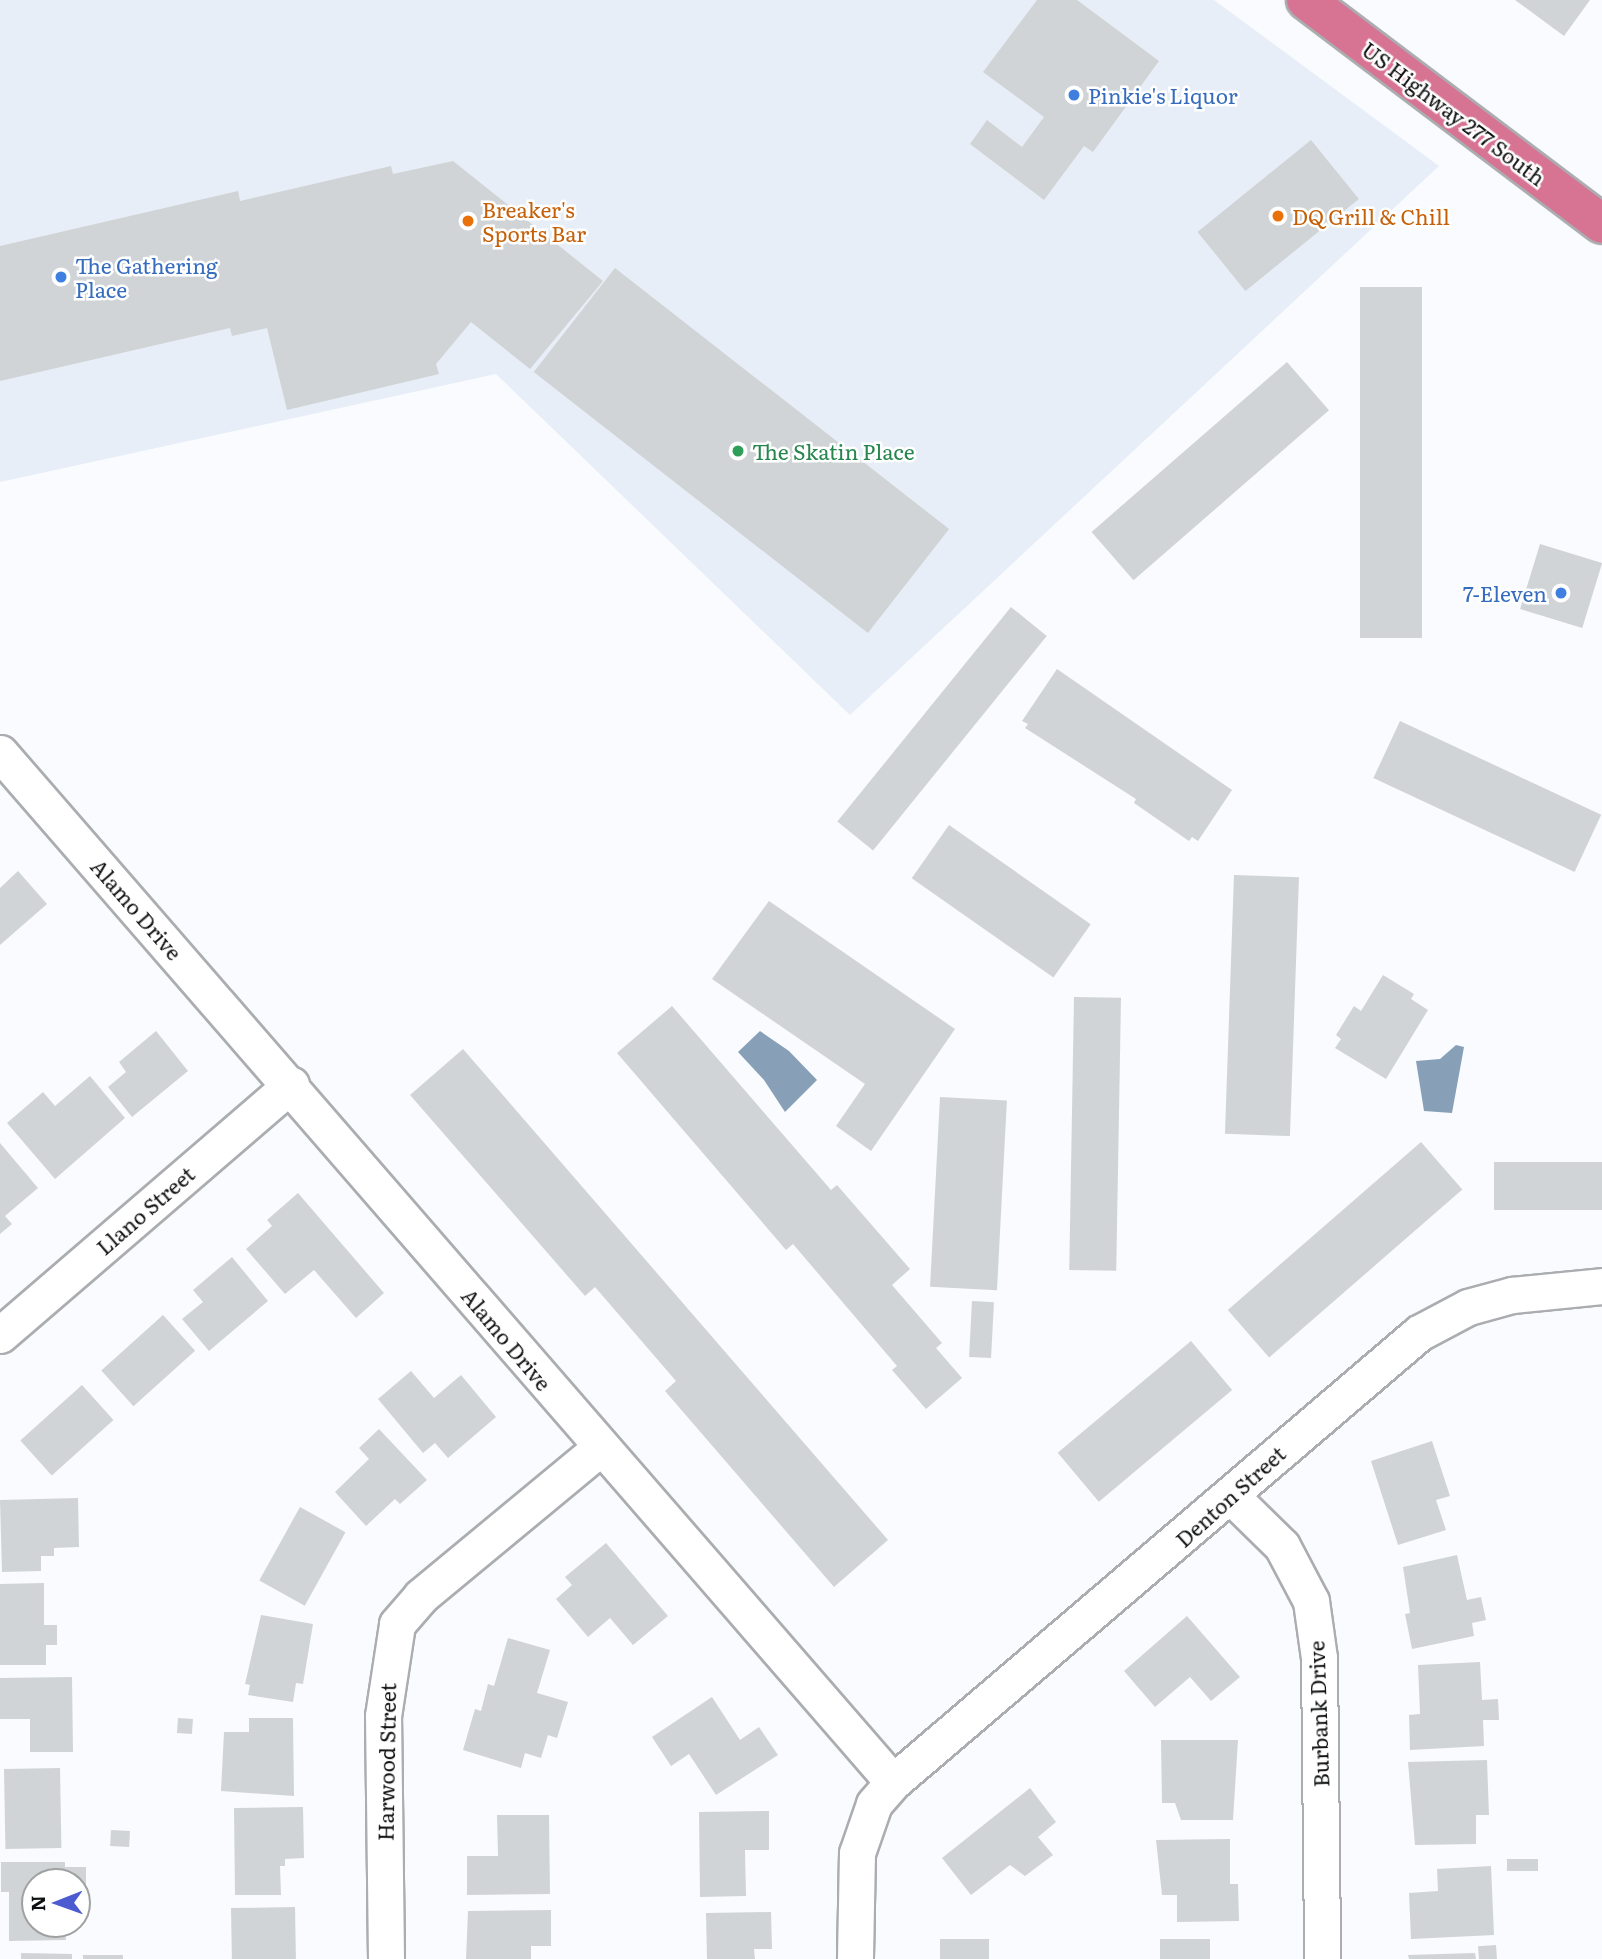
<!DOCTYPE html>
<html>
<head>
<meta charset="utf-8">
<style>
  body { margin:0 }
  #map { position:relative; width:1602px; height:1959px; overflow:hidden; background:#f9fbfe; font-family:Literata,serif }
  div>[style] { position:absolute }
  .built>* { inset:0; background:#e7eef7 }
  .water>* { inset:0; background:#87a0b7 }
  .building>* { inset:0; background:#d1d4d6; transform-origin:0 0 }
  .roads { filter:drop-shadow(2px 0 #abadb0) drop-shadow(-2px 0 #abadb0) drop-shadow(0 2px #abadb0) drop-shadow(0 -2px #abadb0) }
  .street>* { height:35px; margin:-17.5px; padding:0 17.5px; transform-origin:17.5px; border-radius:17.5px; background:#fff }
  .highway>* { height:38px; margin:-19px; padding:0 19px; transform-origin:19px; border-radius:19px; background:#d77493 }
  .dots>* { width:19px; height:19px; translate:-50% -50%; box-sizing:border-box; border:4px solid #fff; border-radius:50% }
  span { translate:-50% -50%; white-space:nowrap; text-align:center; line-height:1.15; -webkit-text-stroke:5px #fff; paint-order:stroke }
  .shop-label { font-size:21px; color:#366cbe }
  .left { translate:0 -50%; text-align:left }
  .right { translate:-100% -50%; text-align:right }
  .street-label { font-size:21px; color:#101112 }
  .food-label { font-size:21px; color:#c56008 }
  .leisure-label { font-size:21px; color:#27864d }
  .north { position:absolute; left:21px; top:1868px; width:70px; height:70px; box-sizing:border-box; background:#fff; border:2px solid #9fa0a0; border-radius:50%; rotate:269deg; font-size:19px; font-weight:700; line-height:28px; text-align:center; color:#101112 }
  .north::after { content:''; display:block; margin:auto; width:24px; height:32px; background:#4d5bd0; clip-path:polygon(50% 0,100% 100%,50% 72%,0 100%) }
</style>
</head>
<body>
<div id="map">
  <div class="built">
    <div style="clip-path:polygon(0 0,1214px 0,1439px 166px,850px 715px,496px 374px,0 482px)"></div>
  </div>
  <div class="water">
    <div style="clip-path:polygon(760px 1031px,789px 1051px,817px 1080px,785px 1112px,764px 1080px,738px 1052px)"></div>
    <div style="clip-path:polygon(1456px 1045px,1464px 1047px,1452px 1113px,1424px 1111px,1416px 1061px,1440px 1059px)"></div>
  </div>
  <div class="building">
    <div style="clip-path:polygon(1037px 0,1077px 0,1159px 61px,1093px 152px,1084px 146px,1044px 200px,970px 144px,987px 120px,1022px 147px,1044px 117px,983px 72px)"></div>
    <div style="clip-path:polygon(1515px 0,1590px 0,1564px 36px)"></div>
    <div style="left:1311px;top:140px;width:76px;height:146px;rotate:51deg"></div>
    <div style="clip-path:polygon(453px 161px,603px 281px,530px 369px,471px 322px,436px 364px,439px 374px,287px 410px,267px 328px,232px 336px,230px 328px,0 381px,0 246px,238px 191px,240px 201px,391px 166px,393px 174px)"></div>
    <div style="left:615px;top:268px;width:424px;height:132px;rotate:38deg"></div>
    <div style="left:1360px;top:287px;width:62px;height:351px"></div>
    <div style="left:1287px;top:362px;width:64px;height:259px;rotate:49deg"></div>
    <div style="left:1540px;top:544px;width:65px;height:68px;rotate:17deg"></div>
    <div style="left:1011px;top:607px;width:46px;height:276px;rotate:39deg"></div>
    <div style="clip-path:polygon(1057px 669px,1232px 790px,1198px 841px,1192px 837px,1189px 841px,1134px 803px,1136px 799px,1025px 728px,1028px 724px,1022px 721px)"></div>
    <div style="left:1400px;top:721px;width:222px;height:63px;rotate:25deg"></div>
    <div style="left:949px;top:825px;width:173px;height:65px;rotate:35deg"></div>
    <div style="clip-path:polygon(18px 871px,47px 904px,0 945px,0 888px)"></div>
    <div style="left:1234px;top:875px;width:65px;height:259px;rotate:2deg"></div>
    <div style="clip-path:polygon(769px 901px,955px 1029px,871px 1151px,836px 1126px,865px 1084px,712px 979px)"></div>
    <div style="clip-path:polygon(1383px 975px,1414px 994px,1411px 999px,1428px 1010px,1386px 1079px,1335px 1048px,1341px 1039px,1336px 1035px,1354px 1006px,1361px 1011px)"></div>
    <div style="left:1074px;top:997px;width:47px;height:273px;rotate:1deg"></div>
    <div style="clip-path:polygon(672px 1006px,831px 1190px,837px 1185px,910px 1269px,892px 1285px,942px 1343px,936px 1348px,962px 1378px,926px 1409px,892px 1370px,897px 1366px,793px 1244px,786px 1250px,617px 1053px)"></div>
    <div style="clip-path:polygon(156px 1031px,188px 1071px,132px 1117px,108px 1087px,126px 1072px,119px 1062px)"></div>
    <div style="clip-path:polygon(463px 1049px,888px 1540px,834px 1587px,665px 1391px,676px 1381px,595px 1287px,585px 1296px,410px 1095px)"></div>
    <div style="clip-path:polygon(90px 1076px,125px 1118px,55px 1179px,7px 1123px,43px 1092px,55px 1106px)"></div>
    <div style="left:940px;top:1097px;width:67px;height:190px;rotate:3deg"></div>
    <div style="left:1421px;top:1142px;width:63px;height:256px;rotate:49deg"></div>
    <div style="clip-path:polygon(0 1143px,38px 1188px,5px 1216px,12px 1224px,0 1234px)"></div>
    <div style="left:1602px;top:1162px;width:48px;height:108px;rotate:90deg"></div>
    <div style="clip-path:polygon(298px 1193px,384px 1293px,356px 1318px,314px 1270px,285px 1294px,246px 1249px,272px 1226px,267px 1220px)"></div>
    <div style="clip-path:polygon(232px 1257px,268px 1301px,209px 1351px,182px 1319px,203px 1302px,193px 1290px)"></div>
    <div style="left:972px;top:1301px;width:22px;height:56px;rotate:3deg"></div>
    <div style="left:163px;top:1315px;width:48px;height:83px;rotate:48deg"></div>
    <div style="left:1191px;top:1341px;width:64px;height:174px;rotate:50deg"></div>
    <div style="clip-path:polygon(411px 1371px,434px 1398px,461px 1375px,496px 1417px,448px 1458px,435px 1443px,423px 1453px,378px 1399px)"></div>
    <div style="left:82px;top:1385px;width:47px;height:83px;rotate:48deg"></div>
    <div style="clip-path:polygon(379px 1429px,427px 1480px,400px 1504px,395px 1499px,366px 1526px,335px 1492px,369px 1459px,359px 1448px)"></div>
    <div style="clip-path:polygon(1432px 1441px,1450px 1496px,1436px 1500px,1446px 1530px,1398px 1545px,1371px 1461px)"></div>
    <div style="clip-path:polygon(78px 1498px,79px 1547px,54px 1548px,54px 1556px,41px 1556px,41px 1571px,2px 1572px,0 1500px)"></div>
    <div style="left:300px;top:1507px;width:52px;height:84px;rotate:29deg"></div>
    <div style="clip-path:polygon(606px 1543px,668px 1616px,633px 1645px,610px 1618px,588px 1637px,556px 1599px,572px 1585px,565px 1577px)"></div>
    <div style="clip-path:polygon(1457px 1555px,1467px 1600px,1481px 1597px,1486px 1620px,1472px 1623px,1474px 1636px,1412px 1649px,1405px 1614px,1410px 1613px,1403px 1567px)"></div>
    <div style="clip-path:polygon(44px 1583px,44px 1625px,57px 1625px,57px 1645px,46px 1645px,46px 1665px,0 1665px,0 1584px)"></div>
    <div style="clip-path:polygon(261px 1615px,313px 1624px,303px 1684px,296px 1683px,293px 1702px,248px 1695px,250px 1685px,245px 1684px)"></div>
    <div style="clip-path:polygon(1187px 1616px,1240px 1677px,1211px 1701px,1190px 1677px,1155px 1707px,1124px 1671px)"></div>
    <div style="clip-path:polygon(508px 1638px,550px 1650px,537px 1693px,568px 1702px,557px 1738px,548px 1735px,541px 1758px,525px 1753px,521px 1768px,463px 1750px,475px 1709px,481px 1711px,488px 1684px,494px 1686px)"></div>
    <div style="clip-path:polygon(1480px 1662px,1482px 1700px,1498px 1699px,1499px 1720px,1483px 1720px,1484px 1746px,1410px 1750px,1409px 1715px,1420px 1714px,1418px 1665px)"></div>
    <div style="clip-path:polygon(72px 1677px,73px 1752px,30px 1752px,30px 1719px,0 1719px,0 1678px)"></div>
    <div style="clip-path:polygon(712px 1697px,740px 1740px,759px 1727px,778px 1755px,716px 1795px,689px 1754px,671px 1766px,652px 1737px)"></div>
    <div style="left:178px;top:1718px;width:15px;height:15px;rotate:4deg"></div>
    <div style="clip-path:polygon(249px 1718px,293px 1718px,294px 1796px,221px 1791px,224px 1732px,249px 1732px)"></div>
    <div style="clip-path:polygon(1161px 1740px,1238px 1740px,1233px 1820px,1181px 1820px,1175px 1803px,1162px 1803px)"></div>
    <div style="clip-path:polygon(1487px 1760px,1489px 1815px,1476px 1815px,1476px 1844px,1415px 1845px,1408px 1762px)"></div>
    <div style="left:60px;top:1768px;width:80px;height:56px;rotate:89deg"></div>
    <div style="clip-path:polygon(1030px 1788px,1056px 1822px,1038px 1837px,1053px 1855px,1025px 1876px,1010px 1865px,971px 1895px,942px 1858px)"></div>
    <div style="clip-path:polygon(303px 1807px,304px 1858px,285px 1859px,285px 1866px,280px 1866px,281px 1895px,235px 1895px,234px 1808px)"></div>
    <div style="clip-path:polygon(769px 1811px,769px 1850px,745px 1850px,746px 1896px,700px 1897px,699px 1812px)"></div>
    <div style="clip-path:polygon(497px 1815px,549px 1815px,550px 1894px,467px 1895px,467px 1856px,498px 1856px)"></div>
    <div style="left:111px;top:1830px;width:19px;height:16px;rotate:3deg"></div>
    <div style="clip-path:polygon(1230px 1839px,1230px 1884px,1238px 1884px,1239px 1921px,1177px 1922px,1177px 1895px,1162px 1895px,1156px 1840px)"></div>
    <div style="left:1538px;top:1859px;width:12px;height:31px;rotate:90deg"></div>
    <div style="clip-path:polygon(1px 1862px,65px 1862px,65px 1867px,86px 1867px,86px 1913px,77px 1913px,77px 1882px,35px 1882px,35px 1924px,79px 1924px,79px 1928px,65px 1928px,66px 1940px,9px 1941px,9px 1892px,1px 1892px)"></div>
    <div style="clip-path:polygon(1491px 1866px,1494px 1935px,1411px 1939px,1409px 1893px,1438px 1891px,1437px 1869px)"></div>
    <div style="left:295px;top:1907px;width:52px;height:64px;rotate:89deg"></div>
    <div style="clip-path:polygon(551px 1910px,551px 1946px,531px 1946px,531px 1959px,466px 1959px,468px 1911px)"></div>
    <div style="clip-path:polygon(771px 1912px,772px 1949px,754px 1949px,755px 1959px,707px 1959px,706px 1913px)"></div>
    <div style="left:940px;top:1939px;width:49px;height:20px"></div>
    <div style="left:1210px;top:1939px;width:20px;height:50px;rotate:90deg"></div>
    <div style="left:1496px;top:1945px;width:14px;height:18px;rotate:86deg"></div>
    <div style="clip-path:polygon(21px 1953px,72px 1954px,72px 1959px,21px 1959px)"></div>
    <div style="clip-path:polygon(1475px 1953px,1476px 1959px,1409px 1959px,1408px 1955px)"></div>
    <div style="left:83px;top:1955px;width:40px;height:4px"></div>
  </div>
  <div class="roads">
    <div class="street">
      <div style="left:0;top:753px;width:1362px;rotate:49.05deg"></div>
      <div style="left:893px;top:1782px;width:29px;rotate:131deg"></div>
      <div style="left:874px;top:1804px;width:52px;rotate:109.1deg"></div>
      <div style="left:857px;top:1853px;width:106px;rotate:91.1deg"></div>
      <div style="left:0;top:1335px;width:384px;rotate:-40.7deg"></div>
      <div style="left:1232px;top:1497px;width:70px;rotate:44.4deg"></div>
      <div style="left:1282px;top:1546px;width:62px;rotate:62.2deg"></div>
      <div style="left:1311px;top:1601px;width:58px;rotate:82deg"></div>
      <div style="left:1319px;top:1658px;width:301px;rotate:89.4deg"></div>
      <div style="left:893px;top:1782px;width:692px;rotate:-40.48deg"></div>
      <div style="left:1419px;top:1333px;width:55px;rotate:-28deg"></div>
      <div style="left:1468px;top:1307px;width:46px;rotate:-15.3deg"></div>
      <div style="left:1512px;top:1295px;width:90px;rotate:-5.7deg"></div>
      <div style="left:386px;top:1959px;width:243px;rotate:-90.7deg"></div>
      <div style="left:383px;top:1716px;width:93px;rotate:-81.3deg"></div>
      <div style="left:397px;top:1624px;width:37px;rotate:-49deg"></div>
      <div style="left:421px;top:1596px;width:232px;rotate:-39.6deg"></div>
    </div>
    <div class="highway">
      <div style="left:1306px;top:0;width:371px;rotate:37.1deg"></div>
    </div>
  </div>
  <div class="dots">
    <div style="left:1074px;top:95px;background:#3f7fe0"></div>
    <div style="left:1278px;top:216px;background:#e8710a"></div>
    <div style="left:468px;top:221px;background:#e8710a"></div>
    <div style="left:61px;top:277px;background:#3f7fe0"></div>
    <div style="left:738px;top:451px;background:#2e9e5b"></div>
    <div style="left:1561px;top:593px;background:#3f7fe0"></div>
  </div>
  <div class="shop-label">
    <span class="left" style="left:1088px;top:95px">Pinkie's Liquor</span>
    <span class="left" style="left:75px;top:277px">The Gathering<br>Place</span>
    <span class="right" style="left:1547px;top:593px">7-Eleven</span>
  </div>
  <div class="street-label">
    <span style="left:1454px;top:113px;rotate:37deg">US Highway 277 South</span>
    <span style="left:137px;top:909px;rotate:49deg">Alamo Drive</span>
    <span style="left:145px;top:1210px;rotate:-41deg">Llano Street</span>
    <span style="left:507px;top:1339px;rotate:50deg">Alamo Drive</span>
    <span style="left:1230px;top:1496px;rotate:-42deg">Denton Street</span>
    <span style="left:1318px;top:1714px;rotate:-92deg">Burbank Drive</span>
    <span style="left:386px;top:1762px;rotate:-89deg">Harwood Street</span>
  </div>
  <div class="food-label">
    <span class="left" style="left:482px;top:221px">Breaker's<br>Sports Bar</span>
    <span class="left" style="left:1292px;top:216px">DQ Grill &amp; Chill</span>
  </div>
  <div class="leisure-label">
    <span class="left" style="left:752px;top:451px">The Skatin Place</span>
  </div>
  <div class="north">N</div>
</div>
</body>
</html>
